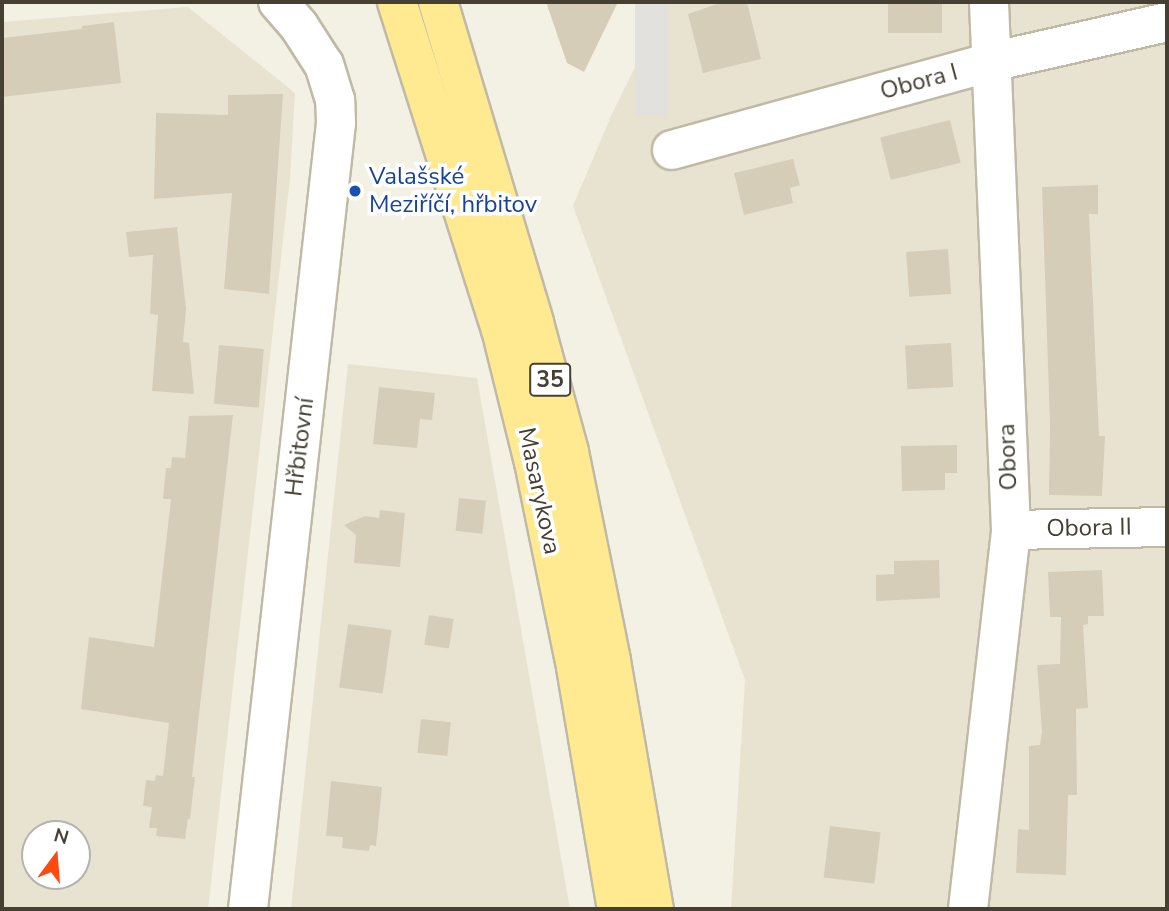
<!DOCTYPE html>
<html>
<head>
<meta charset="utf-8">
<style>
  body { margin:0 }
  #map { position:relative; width:1169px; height:911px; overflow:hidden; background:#f3f0e4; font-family:"Nunito Sans",sans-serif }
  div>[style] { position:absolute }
  .residential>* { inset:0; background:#e8e3d1 }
  .parking>* { inset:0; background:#e3e1dd; transform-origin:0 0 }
  .building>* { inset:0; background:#d6cdb8; transform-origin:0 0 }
  .roads { filter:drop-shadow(2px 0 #bfb9a6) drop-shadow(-2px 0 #bfb9a6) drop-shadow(0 2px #bfb9a6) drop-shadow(0 -2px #bfb9a6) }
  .minor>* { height:38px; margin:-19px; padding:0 19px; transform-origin:19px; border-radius:19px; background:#fff }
  .major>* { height:38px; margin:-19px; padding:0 19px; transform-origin:19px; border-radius:19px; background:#ffea91 }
  .dots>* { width:19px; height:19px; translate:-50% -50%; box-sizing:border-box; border:4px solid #fff; border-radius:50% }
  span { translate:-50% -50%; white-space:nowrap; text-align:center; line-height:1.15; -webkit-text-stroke:7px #fff; paint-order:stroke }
  .shield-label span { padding:2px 5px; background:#fff; border:2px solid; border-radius:5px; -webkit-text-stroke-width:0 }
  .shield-label { font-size:23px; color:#464033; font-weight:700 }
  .street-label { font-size:24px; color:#464033 }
  .transit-label { font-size:24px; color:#164399 }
  .left { translate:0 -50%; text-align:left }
  .frame { position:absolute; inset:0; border:4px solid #464033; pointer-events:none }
  .north { position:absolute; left:21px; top:820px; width:70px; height:70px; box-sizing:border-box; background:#fff; border:2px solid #b5b3ad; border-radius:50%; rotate:16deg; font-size:19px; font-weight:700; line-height:28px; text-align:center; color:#464033 }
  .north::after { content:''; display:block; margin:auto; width:24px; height:32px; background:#ff4a0f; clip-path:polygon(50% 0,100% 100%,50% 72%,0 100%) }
</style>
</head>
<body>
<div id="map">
  <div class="residential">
    <div style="clip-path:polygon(667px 2px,1167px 2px,1167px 909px,731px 909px,745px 680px,573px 206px,611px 116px)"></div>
    <div style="clip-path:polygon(evenodd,188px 7px,295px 93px,290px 178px,208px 909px,2px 909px,2px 22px,188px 7px,35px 834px,77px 834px,77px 876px,35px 876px,35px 834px)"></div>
    <div style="clip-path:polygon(348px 364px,477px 378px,570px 909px,291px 909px)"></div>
  </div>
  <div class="parking">
    <div style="left:635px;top:2px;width:32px;height:114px"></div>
  </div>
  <div class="building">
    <div style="clip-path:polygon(546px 2px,618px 2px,584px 72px,567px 63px)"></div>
    <div style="clip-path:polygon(723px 2px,747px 2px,761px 59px,703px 73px,688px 14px)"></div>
    <div style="left:888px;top:2px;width:54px;height:31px"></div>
    <div style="clip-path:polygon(114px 22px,121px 83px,2px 97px,2px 38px,82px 29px,82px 26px)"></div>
    <div style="clip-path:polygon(283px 94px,269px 294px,224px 289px,232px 193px,154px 199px,156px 113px,228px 115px,228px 95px)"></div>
    <div style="left:950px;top:120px;width:44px;height:72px;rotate:76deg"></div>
    <div style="clip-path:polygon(793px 159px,800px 185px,790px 188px,793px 203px,744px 215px,734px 173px)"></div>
    <div style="clip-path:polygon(1098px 185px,1098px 214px,1089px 214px,1099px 436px,1105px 436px,1102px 496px,1049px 495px,1050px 425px,1042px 187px)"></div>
    <div style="clip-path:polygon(177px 227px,186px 309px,183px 342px,189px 343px,194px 394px,152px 391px,158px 315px,150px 314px,153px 255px,129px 257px,126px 232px)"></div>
    <div style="left:948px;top:249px;width:45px;height:42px;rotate:86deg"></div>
    <div style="left:951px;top:343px;width:44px;height:46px;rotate:87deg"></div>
    <div style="left:219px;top:345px;width:45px;height:59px;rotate:5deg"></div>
    <div style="clip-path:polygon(379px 387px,435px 393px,432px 420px,420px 419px,417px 448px,373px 444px)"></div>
    <div style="clip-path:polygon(233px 415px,192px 777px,195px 777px,190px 819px,188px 819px,185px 839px,156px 836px,157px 828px,149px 828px,152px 807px,143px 806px,146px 780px,155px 781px,156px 775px,163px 776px,169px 723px,81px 709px,89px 637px,154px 647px,171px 499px,163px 499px,166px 468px,171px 468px,172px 457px,185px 458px,189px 416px)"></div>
    <div style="clip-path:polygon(957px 445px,957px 473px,945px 473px,945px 490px,902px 491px,901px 446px)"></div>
    <div style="left:459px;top:498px;width:27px;height:33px;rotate:6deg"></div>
    <div style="clip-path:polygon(380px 510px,405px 513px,400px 567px,354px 563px,356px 535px,344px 525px,365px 516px,379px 518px)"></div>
    <div style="clip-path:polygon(939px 560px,940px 598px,876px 601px,876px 575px,894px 574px,894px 561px)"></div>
    <div style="clip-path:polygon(1102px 570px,1104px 616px,1088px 616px,1088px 624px,1083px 625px,1088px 708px,1076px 709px,1077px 795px,1068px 795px,1066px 875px,1016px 873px,1018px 829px,1029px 830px,1029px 746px,1040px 745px,1042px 731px,1037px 665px,1060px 664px,1061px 617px,1050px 617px,1048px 572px)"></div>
    <div style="left:429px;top:615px;width:25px;height:30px;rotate:9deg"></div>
    <div style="left:348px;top:624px;width:44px;height:64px;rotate:8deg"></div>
    <div style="left:421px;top:719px;width:30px;height:34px;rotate:6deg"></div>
    <div style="clip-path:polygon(331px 781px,382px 787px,376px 846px,370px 845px,369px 851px,342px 848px,343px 837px,326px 836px)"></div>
    <div style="left:830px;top:826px;width:51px;height:52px;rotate:7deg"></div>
  </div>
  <div class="roads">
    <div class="minor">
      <div style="left:672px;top:150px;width:331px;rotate:-15.4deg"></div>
      <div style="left:991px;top:62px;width:180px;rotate:-12.8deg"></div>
      <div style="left:1011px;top:530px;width:156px;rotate:-1.1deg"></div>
      <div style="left:248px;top:909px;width:791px;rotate:-83.61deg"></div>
      <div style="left:336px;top:123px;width:23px;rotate:-92deg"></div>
      <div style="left:335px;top:100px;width:37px;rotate:-107deg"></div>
      <div style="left:324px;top:65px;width:46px;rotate:-122.7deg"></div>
      <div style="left:299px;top:26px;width:32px;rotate:-131deg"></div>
      <div style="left:968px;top:909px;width:381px;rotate:-83.5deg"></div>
      <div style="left:1011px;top:530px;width:528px;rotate:-92.39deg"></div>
    </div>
    <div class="major">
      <div style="left:397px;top:2px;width:343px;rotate:72.4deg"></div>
      <div style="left:501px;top:329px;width:137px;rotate:76.1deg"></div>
      <div style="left:534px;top:462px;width:209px;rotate:78.4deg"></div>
      <div style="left:576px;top:667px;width:245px;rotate:80.4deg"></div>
      <div style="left:438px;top:2px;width:335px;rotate:73.3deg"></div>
      <div style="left:534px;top:323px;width:134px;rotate:74.8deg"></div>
      <div style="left:569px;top:452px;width:213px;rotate:78.6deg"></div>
      <div style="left:611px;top:661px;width:252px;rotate:80.2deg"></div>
    </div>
  </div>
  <div class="dots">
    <div style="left:355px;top:191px;background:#1a4fb4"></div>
  </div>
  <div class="shield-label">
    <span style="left:550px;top:380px">35</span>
  </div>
  <div class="street-label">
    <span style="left:919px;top:82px;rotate:-15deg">Obora I</span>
    <span style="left:300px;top:447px;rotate:-83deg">Hřbitovní</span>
    <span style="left:1008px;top:457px;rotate:-92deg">Obora</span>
    <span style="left:539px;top:491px;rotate:78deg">Masarykova</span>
    <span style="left:1089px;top:528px;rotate:-1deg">Obora II</span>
  </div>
  <div class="transit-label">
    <span class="left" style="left:369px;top:191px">Valašské<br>Meziříčí, hřbitov</span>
  </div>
  <div class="frame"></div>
  <div class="north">N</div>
</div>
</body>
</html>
